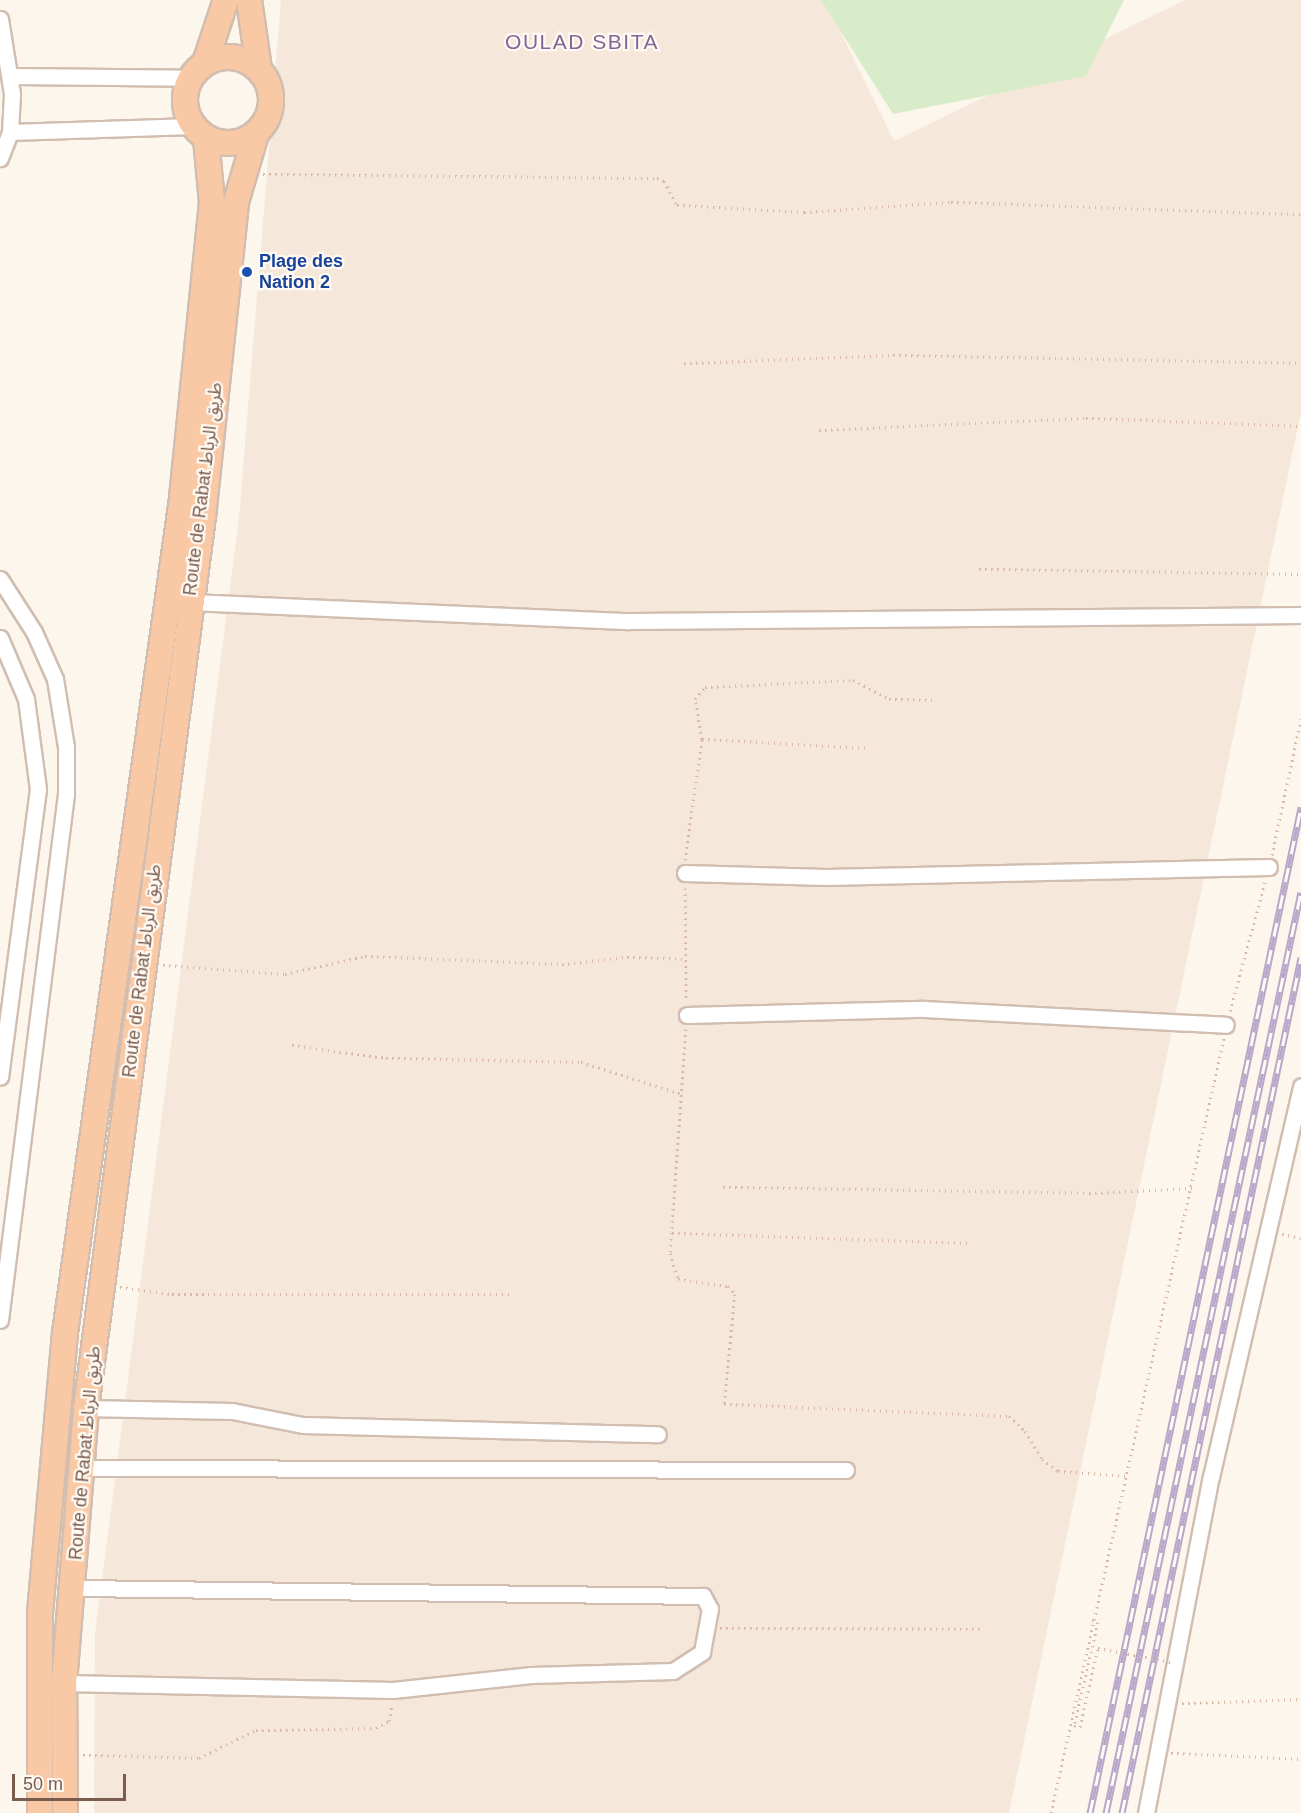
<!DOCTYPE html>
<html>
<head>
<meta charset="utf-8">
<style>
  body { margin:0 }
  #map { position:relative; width:1301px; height:1813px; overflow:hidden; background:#fdf6ec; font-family:Helvetica,"Noto Sans Arabic",sans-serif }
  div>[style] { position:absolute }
  .residential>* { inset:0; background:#f5e8da }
  .green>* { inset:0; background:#d8ecc9 }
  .path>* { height:3px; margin-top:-1.5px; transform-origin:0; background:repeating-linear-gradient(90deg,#d9b8a5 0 1.5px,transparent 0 6px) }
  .roads { filter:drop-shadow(2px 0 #d1beb0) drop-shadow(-2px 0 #d1beb0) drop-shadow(0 2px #d1beb0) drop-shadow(0 -2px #d1beb0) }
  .minor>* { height:15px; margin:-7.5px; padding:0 7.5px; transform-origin:7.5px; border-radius:7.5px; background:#fff }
  .trunk>* { height:24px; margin:-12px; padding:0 12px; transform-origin:12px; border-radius:12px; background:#f9c8a4 }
  .trunk>.ring { margin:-12px; padding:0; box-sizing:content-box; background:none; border:24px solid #f9c8a4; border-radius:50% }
  .rail>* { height:7px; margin-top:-3.5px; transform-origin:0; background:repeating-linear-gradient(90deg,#fffaf3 0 14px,#b9a8c9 0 28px); box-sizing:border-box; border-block:2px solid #b9a8c9 }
  .path-bridge>* { height:3px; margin-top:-1.5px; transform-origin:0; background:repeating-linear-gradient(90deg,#d9b8a5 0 1.5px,transparent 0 6px) }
  .dots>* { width:16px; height:16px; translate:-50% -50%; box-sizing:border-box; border:3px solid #fffaf3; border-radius:50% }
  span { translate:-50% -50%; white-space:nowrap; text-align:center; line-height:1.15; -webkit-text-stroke:4.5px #fffaf3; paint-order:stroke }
  .transit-label { font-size:18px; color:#164399; font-weight:700 }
  .left { translate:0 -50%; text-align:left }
  .street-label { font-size:18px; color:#7a5c4d }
  .quarter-label { font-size:21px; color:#846695; letter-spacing:1.5px }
  .scale { position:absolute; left:12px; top:1774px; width:114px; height:27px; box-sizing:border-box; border:3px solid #7a5c4d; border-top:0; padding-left:8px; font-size:18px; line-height:21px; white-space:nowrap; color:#7a5c4d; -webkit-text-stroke:4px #fffaf3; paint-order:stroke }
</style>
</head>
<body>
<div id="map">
  <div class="residential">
    <div style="clip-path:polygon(281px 0,825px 0,894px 141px,1185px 0,1301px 0,1301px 412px,1009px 1813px,94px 1813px,95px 1634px,239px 518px)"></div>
  </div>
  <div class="green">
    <div style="clip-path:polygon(821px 0,1124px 0,1086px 76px,893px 114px)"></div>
  </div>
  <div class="path">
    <div style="left:263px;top:174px;width:394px;rotate:0.6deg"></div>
    <div style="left:657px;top:178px;width:8px;rotate:23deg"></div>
    <div style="left:664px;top:181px;width:27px;rotate:62deg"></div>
    <div style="left:677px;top:205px;width:127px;rotate:3.2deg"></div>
    <div style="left:804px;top:212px;width:147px;rotate:-3.9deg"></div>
    <div style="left:951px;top:202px;width:350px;rotate:2deg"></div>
    <div style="left:684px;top:363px;width:209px;rotate:-2.2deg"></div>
    <div style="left:893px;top:355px;width:408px;rotate:1.1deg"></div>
    <div style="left:819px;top:430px;width:267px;rotate:-2.6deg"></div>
    <div style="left:1086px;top:418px;width:215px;rotate:2.1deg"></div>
    <div style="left:979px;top:569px;width:322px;rotate:0.9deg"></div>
    <div style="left:702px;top:739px;width:166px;rotate:3.1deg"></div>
    <div style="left:1272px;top:855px;width:139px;rotate:-78deg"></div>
    <div style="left:685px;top:860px;width:122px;rotate:-82deg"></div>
    <div style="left:702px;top:739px;width:41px;rotate:-99.9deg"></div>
    <div style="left:695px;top:699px;width:16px;rotate:-50deg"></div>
    <div style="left:705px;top:687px;width:148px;rotate:-2.7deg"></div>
    <div style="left:853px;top:680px;width:41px;rotate:27.8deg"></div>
    <div style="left:889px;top:699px;width:43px;rotate:1.3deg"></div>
    <div style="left:685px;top:888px;width:113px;rotate:89.5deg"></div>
    <div style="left:163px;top:965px;width:122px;rotate:4.2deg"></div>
    <div style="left:285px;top:974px;width:82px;rotate:-12.7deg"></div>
    <div style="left:365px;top:956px;width:197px;rotate:2.3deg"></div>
    <div style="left:562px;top:964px;width:65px;rotate:-6.1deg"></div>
    <div style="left:627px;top:957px;width:59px;rotate:1.9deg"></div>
    <div style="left:1230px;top:1011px;width:134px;rotate:-74.8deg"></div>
    <div style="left:686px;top:1029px;width:225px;rotate:94.1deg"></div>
    <div style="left:670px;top:1253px;width:27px;rotate:73deg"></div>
    <div style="left:678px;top:1279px;width:50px;rotate:8deg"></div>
    <div style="left:728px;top:1286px;width:11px;rotate:49deg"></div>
    <div style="left:735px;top:1294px;width:111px;rotate:95.7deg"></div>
    <div style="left:724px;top:1404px;width:285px;rotate:2.4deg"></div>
    <div style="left:1009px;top:1416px;width:22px;rotate:43deg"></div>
    <div style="left:1025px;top:1431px;width:33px;rotate:59deg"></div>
    <div style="left:1042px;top:1459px;width:20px;rotate:37deg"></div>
    <div style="left:1058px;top:1471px;width:70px;rotate:4.1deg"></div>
    <div style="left:292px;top:1045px;width:95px;rotate:7.9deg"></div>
    <div style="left:386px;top:1058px;width:195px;rotate:1.2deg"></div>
    <div style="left:581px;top:1062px;width:106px;rotate:17.6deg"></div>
    <div style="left:723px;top:1187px;width:366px;rotate:0.9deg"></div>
    <div style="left:1089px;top:1193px;width:104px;rotate:-2.8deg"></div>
    <div style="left:672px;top:1233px;width:298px;rotate:1.9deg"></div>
    <div style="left:1282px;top:1234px;width:19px;rotate:12deg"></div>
    <div style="left:120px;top:1287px;width:52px;rotate:7.7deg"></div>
    <div style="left:172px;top:1294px;width:339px"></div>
    <div style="left:1092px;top:1620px;width:6px;rotate:18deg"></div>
    <div style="left:1098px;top:1622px;width:107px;rotate:103deg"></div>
    <div style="left:1074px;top:1726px;width:6px;rotate:9deg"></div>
    <div style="left:1080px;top:1727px;width:81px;rotate:-77.2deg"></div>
    <div style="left:720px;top:1628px;width:262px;rotate:0.2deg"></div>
    <div style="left:1182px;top:1703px;width:119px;rotate:-1.9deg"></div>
    <div style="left:1171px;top:1753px;width:130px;rotate:2.6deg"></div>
    <div style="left:83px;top:1755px;width:116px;rotate:1.5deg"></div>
    <div style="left:199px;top:1758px;width:64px;rotate:-26.2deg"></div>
    <div style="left:256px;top:1730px;width:120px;rotate:-1deg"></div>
    <div style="left:376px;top:1728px;width:15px;rotate:-28deg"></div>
    <div style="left:389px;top:1721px;width:16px;rotate:-79deg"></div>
    <div style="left:1051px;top:1813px;width:794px;rotate:-77.42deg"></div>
  </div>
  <div class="roads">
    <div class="minor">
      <div style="left:0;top:19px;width:76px;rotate:80.9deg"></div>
      <div style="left:12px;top:94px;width:38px;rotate:93deg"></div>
      <div style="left:10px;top:132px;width:28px;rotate:111deg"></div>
      <div style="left:12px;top:76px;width:179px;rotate:0.6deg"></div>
      <div style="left:10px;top:132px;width:183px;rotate:-1.9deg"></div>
      <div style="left:0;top:579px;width:63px;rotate:57.3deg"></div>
      <div style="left:34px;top:632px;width:51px;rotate:65.9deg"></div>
      <div style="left:55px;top:679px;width:69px;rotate:80.8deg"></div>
      <div style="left:66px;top:747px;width:47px;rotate:90deg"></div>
      <div style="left:66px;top:794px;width:530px;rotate:97.15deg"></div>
      <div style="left:190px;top:602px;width:440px;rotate:2.5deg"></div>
      <div style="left:630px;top:621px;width:671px;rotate:-0.51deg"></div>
      <div style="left:0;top:638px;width:66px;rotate:66.9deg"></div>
      <div style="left:26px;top:699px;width:91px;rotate:82.4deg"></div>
      <div style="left:38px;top:789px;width:290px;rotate:97.5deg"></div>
      <div style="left:685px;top:873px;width:141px;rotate:1.6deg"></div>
      <div style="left:826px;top:877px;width:443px;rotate:-1.3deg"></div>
      <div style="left:687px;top:1015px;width:237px;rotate:-1.5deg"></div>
      <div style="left:924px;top:1009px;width:302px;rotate:3deg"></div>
      <div style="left:86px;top:1408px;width:146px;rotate:1.2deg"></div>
      <div style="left:232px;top:1411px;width:72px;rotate:11.2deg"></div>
      <div style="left:303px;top:1425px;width:355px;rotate:1.5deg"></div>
      <div style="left:83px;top:1468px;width:763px;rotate:0.15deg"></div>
      <div style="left:64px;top:1683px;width:329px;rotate:1.2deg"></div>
      <div style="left:393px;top:1690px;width:139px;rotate:-6.2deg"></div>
      <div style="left:531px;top:1675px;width:142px;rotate:-1.6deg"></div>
      <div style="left:673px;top:1671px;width:35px;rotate:-33deg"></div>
      <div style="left:702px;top:1652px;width:44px;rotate:-79.5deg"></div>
      <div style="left:710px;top:1609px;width:15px;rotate:-118deg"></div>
      <div style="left:703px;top:1596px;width:629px;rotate:-179.27deg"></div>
      <div style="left:1146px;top:1813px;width:342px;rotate:-79.1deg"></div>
      <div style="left:1211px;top:1477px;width:401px;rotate:-77deg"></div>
    </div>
    <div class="trunk">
      <div style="left:249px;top:0;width:70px;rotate:81.8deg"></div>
      <div class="ring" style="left:185px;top:57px;width:62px;height:62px"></div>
      <div style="left:205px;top:63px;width:66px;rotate:-71.6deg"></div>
      <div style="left:40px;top:1813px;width:200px;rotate:-90deg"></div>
      <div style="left:40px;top:1613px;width:281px;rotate:-84.9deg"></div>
      <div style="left:65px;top:1333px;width:843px;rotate:-82.02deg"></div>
      <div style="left:182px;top:498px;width:298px;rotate:-84.2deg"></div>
      <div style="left:212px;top:202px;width:64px;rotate:-95.4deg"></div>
      <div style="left:65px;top:1813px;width:130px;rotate:-90.4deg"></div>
      <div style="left:64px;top:1683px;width:276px;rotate:-85.4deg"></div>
      <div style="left:86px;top:1408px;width:899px;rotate:-82.52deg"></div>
      <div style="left:203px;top:517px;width:317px;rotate:-84deg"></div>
      <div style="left:236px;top:202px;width:71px;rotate:-73.6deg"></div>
    </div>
  </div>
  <div class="rail">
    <div style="left:1090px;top:1813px;width:1028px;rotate:-78.15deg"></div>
    <div style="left:1106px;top:1813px;width:941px;rotate:-78.05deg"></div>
    <div style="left:1122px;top:1813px;width:874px;rotate:-78.18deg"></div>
  </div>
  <div class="path-bridge">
    <div style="left:1098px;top:1648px;width:74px;rotate:10.9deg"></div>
  </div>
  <div class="dots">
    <div style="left:247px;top:272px;background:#1a4fb4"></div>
  </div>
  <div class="transit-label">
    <span class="left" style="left:259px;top:272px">Plage des<br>Nation 2</span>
  </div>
  <div class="street-label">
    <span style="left:203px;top:489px;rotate:-83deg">Route de Rabat طريق الرباط</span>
    <span style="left:142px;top:971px;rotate:-83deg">Route de Rabat طريق الرباط</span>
    <span style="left:85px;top:1453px;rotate:-85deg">Route de Rabat طريق الرباط</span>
  </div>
  <div class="quarter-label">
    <span style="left:582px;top:42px">OULAD SBITA</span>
  </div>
  <div class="scale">50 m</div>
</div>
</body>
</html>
